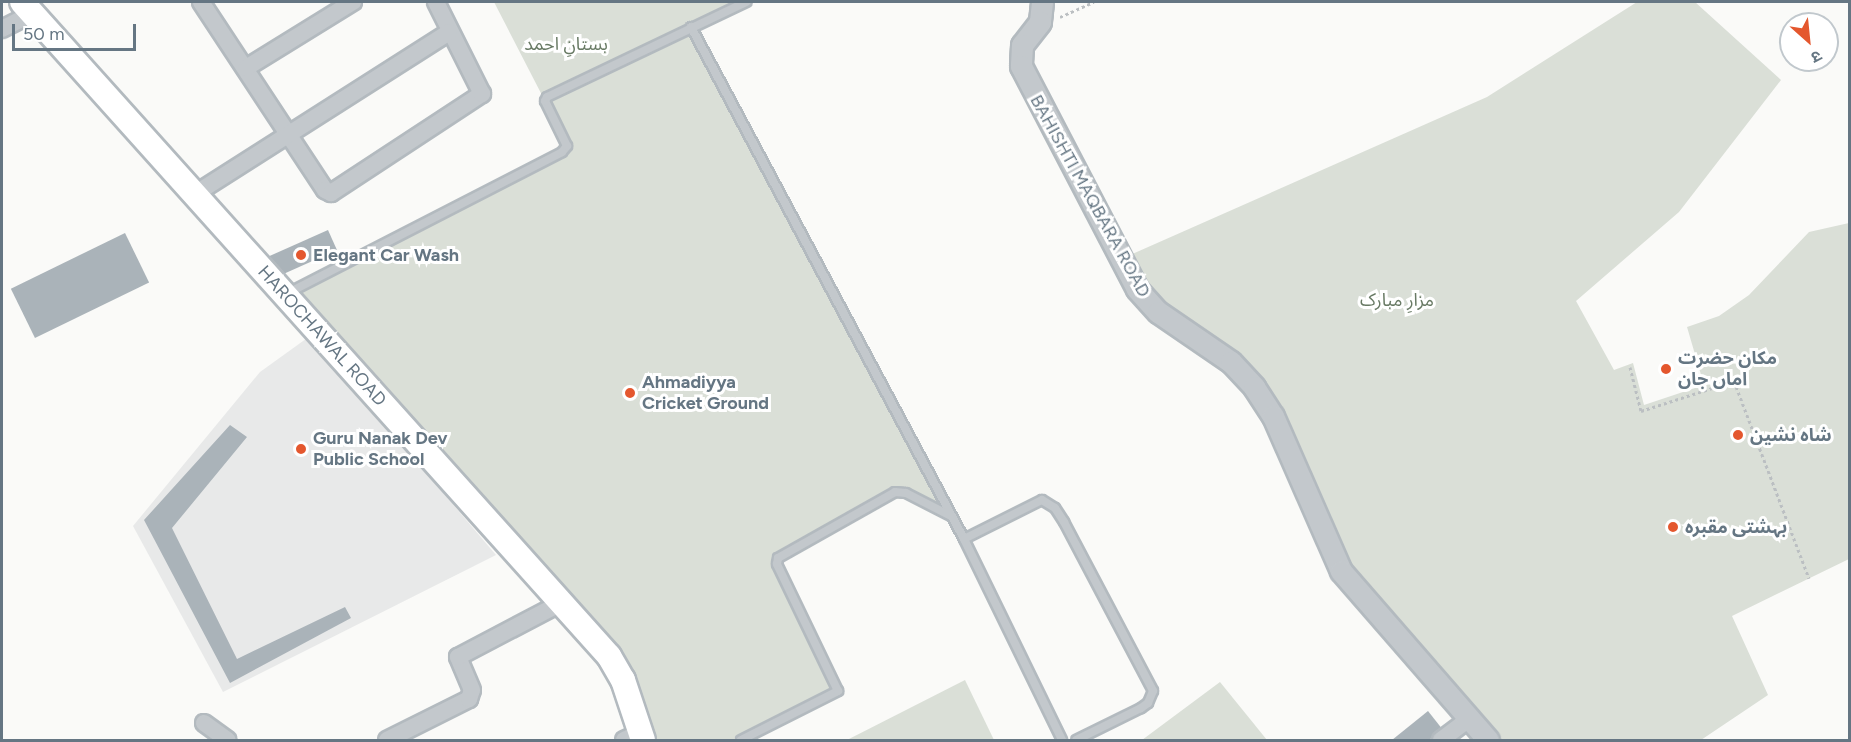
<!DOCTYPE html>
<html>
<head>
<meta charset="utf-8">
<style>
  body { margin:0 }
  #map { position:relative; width:1851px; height:742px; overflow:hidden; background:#fafaf8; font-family:Figtree,"Noto Sans Arabic","Noto Sans Devanagari",sans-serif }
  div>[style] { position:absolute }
  .built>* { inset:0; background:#e8e9e9 }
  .green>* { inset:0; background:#dadfd7 }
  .building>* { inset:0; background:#aab3b9; transform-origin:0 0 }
  .path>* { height:3px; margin-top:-1.5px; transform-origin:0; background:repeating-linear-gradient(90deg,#bbbfc2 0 3px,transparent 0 6px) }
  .roads { filter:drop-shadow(2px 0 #b3babf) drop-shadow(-2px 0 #b3babf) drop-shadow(0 2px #b3babf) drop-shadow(0 -2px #b3babf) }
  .service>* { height:8px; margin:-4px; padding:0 4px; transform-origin:4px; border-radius:4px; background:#c3c8cc }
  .minor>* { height:16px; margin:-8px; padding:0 8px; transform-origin:8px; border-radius:8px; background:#c3c8cc }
  .tertiary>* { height:21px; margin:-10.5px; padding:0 10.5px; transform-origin:10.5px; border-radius:10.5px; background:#c3c8cc }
  .secondary>* { height:24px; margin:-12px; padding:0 12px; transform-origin:12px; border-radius:12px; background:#fff }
  .dots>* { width:16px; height:16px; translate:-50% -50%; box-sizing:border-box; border:3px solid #fff; border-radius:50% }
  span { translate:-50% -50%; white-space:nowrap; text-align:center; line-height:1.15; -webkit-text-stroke:6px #fff; paint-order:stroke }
  .park-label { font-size:18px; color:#687a64 }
  .street-label { font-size:18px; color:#657683 }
  .poi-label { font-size:18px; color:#657683; font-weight:700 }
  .left { translate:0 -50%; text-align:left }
  .frame { position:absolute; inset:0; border:3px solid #657683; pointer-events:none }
  .north { position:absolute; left:1779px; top:12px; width:60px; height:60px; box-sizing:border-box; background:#fff; border:2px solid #c1c8cd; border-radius:50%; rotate:153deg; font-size:16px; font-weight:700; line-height:24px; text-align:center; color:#657683 }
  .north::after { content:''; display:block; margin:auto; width:21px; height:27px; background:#e4572e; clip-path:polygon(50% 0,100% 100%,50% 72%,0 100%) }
  .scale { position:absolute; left:12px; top:24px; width:124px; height:27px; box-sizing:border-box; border:3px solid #657683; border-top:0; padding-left:8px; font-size:18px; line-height:21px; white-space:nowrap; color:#657683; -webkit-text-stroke:4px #fff; paint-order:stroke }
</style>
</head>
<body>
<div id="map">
  <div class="built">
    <div style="clip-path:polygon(310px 336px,496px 555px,223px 692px,133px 526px,260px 372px)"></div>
  </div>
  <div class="green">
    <div style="clip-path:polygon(494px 2px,753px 2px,693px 30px,952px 516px,900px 491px,778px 558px,838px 687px,741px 740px,639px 740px,623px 680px,285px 295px,565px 150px,545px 101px)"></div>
    <div style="clip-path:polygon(1637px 2px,1695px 2px,1781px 80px,1679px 212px,1576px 301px,1614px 370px,1633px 363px,1644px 405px,1704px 385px,1687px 327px,1719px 316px,1749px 295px,1809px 232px,1849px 223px,1849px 559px,1732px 616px,1768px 695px,1701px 740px,1488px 740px,1341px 571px,1239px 370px,1158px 312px,1121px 259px,1487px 97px)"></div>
    <div style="clip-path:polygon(965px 680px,994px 740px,847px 740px)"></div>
    <div style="clip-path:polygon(1220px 682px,1267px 740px,1142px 740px)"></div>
  </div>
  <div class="building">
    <div style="left:328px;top:230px;width:22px;height:69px;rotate:66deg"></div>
    <div style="left:125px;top:233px;width:55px;height:127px;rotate:64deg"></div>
    <div style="clip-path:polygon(230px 425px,247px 437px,172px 528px,237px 659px,345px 607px,351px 618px,230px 683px,144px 520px)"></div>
    <div style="clip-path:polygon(1428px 711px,1443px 730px,1429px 740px,1392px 740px)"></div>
  </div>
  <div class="path">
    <div style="left:1060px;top:17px;width:37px;rotate:-24deg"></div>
    <div style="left:1630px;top:367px;width:45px;rotate:76deg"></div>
    <div style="left:1641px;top:411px;width:98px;rotate:-17.9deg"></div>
    <div style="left:1734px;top:381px;width:211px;rotate:69.2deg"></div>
  </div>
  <div class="roads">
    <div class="service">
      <div style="left:691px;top:27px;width:580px;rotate:61.93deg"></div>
      <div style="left:964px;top:539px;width:224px;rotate:64deg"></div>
      <div style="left:288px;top:293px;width:308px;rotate:-27.2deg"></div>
      <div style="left:562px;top:152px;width:8px;rotate:-50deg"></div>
      <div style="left:567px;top:146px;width:50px;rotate:-116.1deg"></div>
      <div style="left:545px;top:101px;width:4px;rotate:-63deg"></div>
      <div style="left:547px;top:97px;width:221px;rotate:-25.5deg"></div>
      <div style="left:964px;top:539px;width:87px;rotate:-26.6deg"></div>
      <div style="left:1042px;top:500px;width:15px;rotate:32deg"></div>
      <div style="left:1055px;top:508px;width:17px;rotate:57deg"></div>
      <div style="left:1064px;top:522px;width:191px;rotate:62.2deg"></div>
      <div style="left:1153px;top:691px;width:13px;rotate:113deg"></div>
      <div style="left:1148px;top:703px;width:9px;rotate:144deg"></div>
      <div style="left:1141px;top:708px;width:72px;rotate:153.8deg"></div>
      <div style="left:741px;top:740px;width:109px;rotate:-26.8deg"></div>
      <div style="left:838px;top:691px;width:141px;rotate:-115.7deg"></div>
      <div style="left:777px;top:564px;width:6px;rotate:-81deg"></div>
      <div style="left:778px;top:558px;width:134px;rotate:-29.4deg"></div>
      <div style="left:895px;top:492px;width:11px;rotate:5deg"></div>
      <div style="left:906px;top:493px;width:51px;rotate:27.1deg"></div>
    </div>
    <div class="minor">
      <div style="left:201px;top:2px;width:225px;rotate:56.6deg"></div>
      <div style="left:325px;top:190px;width:7px;rotate:27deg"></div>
      <div style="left:331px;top:193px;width:181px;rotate:-33.3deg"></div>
      <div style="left:482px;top:94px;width:103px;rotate:-116.6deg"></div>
      <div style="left:2px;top:29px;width:35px;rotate:-27deg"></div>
      <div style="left:246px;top:68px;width:126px;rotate:-31.7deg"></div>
      <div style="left:195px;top:194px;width:301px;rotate:-32.5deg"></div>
      <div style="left:204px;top:723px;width:29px;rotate:36deg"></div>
      <div style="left:387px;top:740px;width:92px;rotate:-26.6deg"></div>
      <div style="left:469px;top:699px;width:9px;rotate:-72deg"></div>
      <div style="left:472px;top:690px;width:36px;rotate:-113deg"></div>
      <div style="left:458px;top:657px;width:116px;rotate:-27.7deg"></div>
      <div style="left:624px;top:740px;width:19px;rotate:-25deg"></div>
      <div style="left:1441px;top:740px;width:35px;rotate:-37deg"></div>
    </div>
    <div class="tertiary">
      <div style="left:1042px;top:2px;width:20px;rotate:96deg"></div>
      <div style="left:1040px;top:22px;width:29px;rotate:128deg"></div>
      <div style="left:1022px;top:45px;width:21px;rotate:93deg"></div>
      <div style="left:1021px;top:66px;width:251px;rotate:62.5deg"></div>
      <div style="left:1137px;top:289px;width:31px;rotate:48deg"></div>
      <div style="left:1158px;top:312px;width:88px;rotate:34.4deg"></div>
      <div style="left:1231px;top:362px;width:34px;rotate:47deg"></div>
      <div style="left:1254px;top:387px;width:35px;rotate:57deg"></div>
      <div style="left:1273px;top:416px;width:169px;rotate:66.3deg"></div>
      <div style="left:1341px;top:571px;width:224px;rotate:49deg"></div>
    </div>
    <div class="secondary">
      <div style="left:22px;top:2px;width:879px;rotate:48.09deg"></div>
      <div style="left:609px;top:656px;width:28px;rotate:60deg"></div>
      <div style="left:623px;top:680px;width:63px;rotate:71.6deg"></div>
    </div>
  </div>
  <div class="dots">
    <div style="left:301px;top:255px;background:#e4572e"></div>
    <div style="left:1666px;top:369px;background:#e4572e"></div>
    <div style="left:630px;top:393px;background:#e4572e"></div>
    <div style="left:1738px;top:435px;background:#e4572e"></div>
    <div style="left:301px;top:449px;background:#e4572e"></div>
    <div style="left:1673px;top:527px;background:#e4572e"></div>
  </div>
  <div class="park-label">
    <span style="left:566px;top:44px">بستانِ احمد</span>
    <span style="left:1397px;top:300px">مزارِ مبارک</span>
  </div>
  <div class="street-label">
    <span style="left:1090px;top:196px;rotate:61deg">BAHISHTI MAQBARA ROAD</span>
    <span style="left:322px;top:336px;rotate:48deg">HAROCHAWAL ROAD</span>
  </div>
  <div class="poi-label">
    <span class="left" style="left:313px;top:255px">Elegant Car Wash</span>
    <span class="left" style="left:1678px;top:369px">مکان حضرت<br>اماں جان</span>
    <span class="left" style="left:642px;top:393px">Ahmadiyya<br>Cricket Ground</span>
    <span class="left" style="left:1750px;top:435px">شاہ نشین</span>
    <span class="left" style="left:313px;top:449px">Guru Nanak Dev<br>Public School</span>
    <span class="left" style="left:1685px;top:527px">بہشتی مقبرہ</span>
  </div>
  <div class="frame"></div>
  <div class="north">उ</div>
  <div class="scale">50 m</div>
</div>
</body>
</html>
